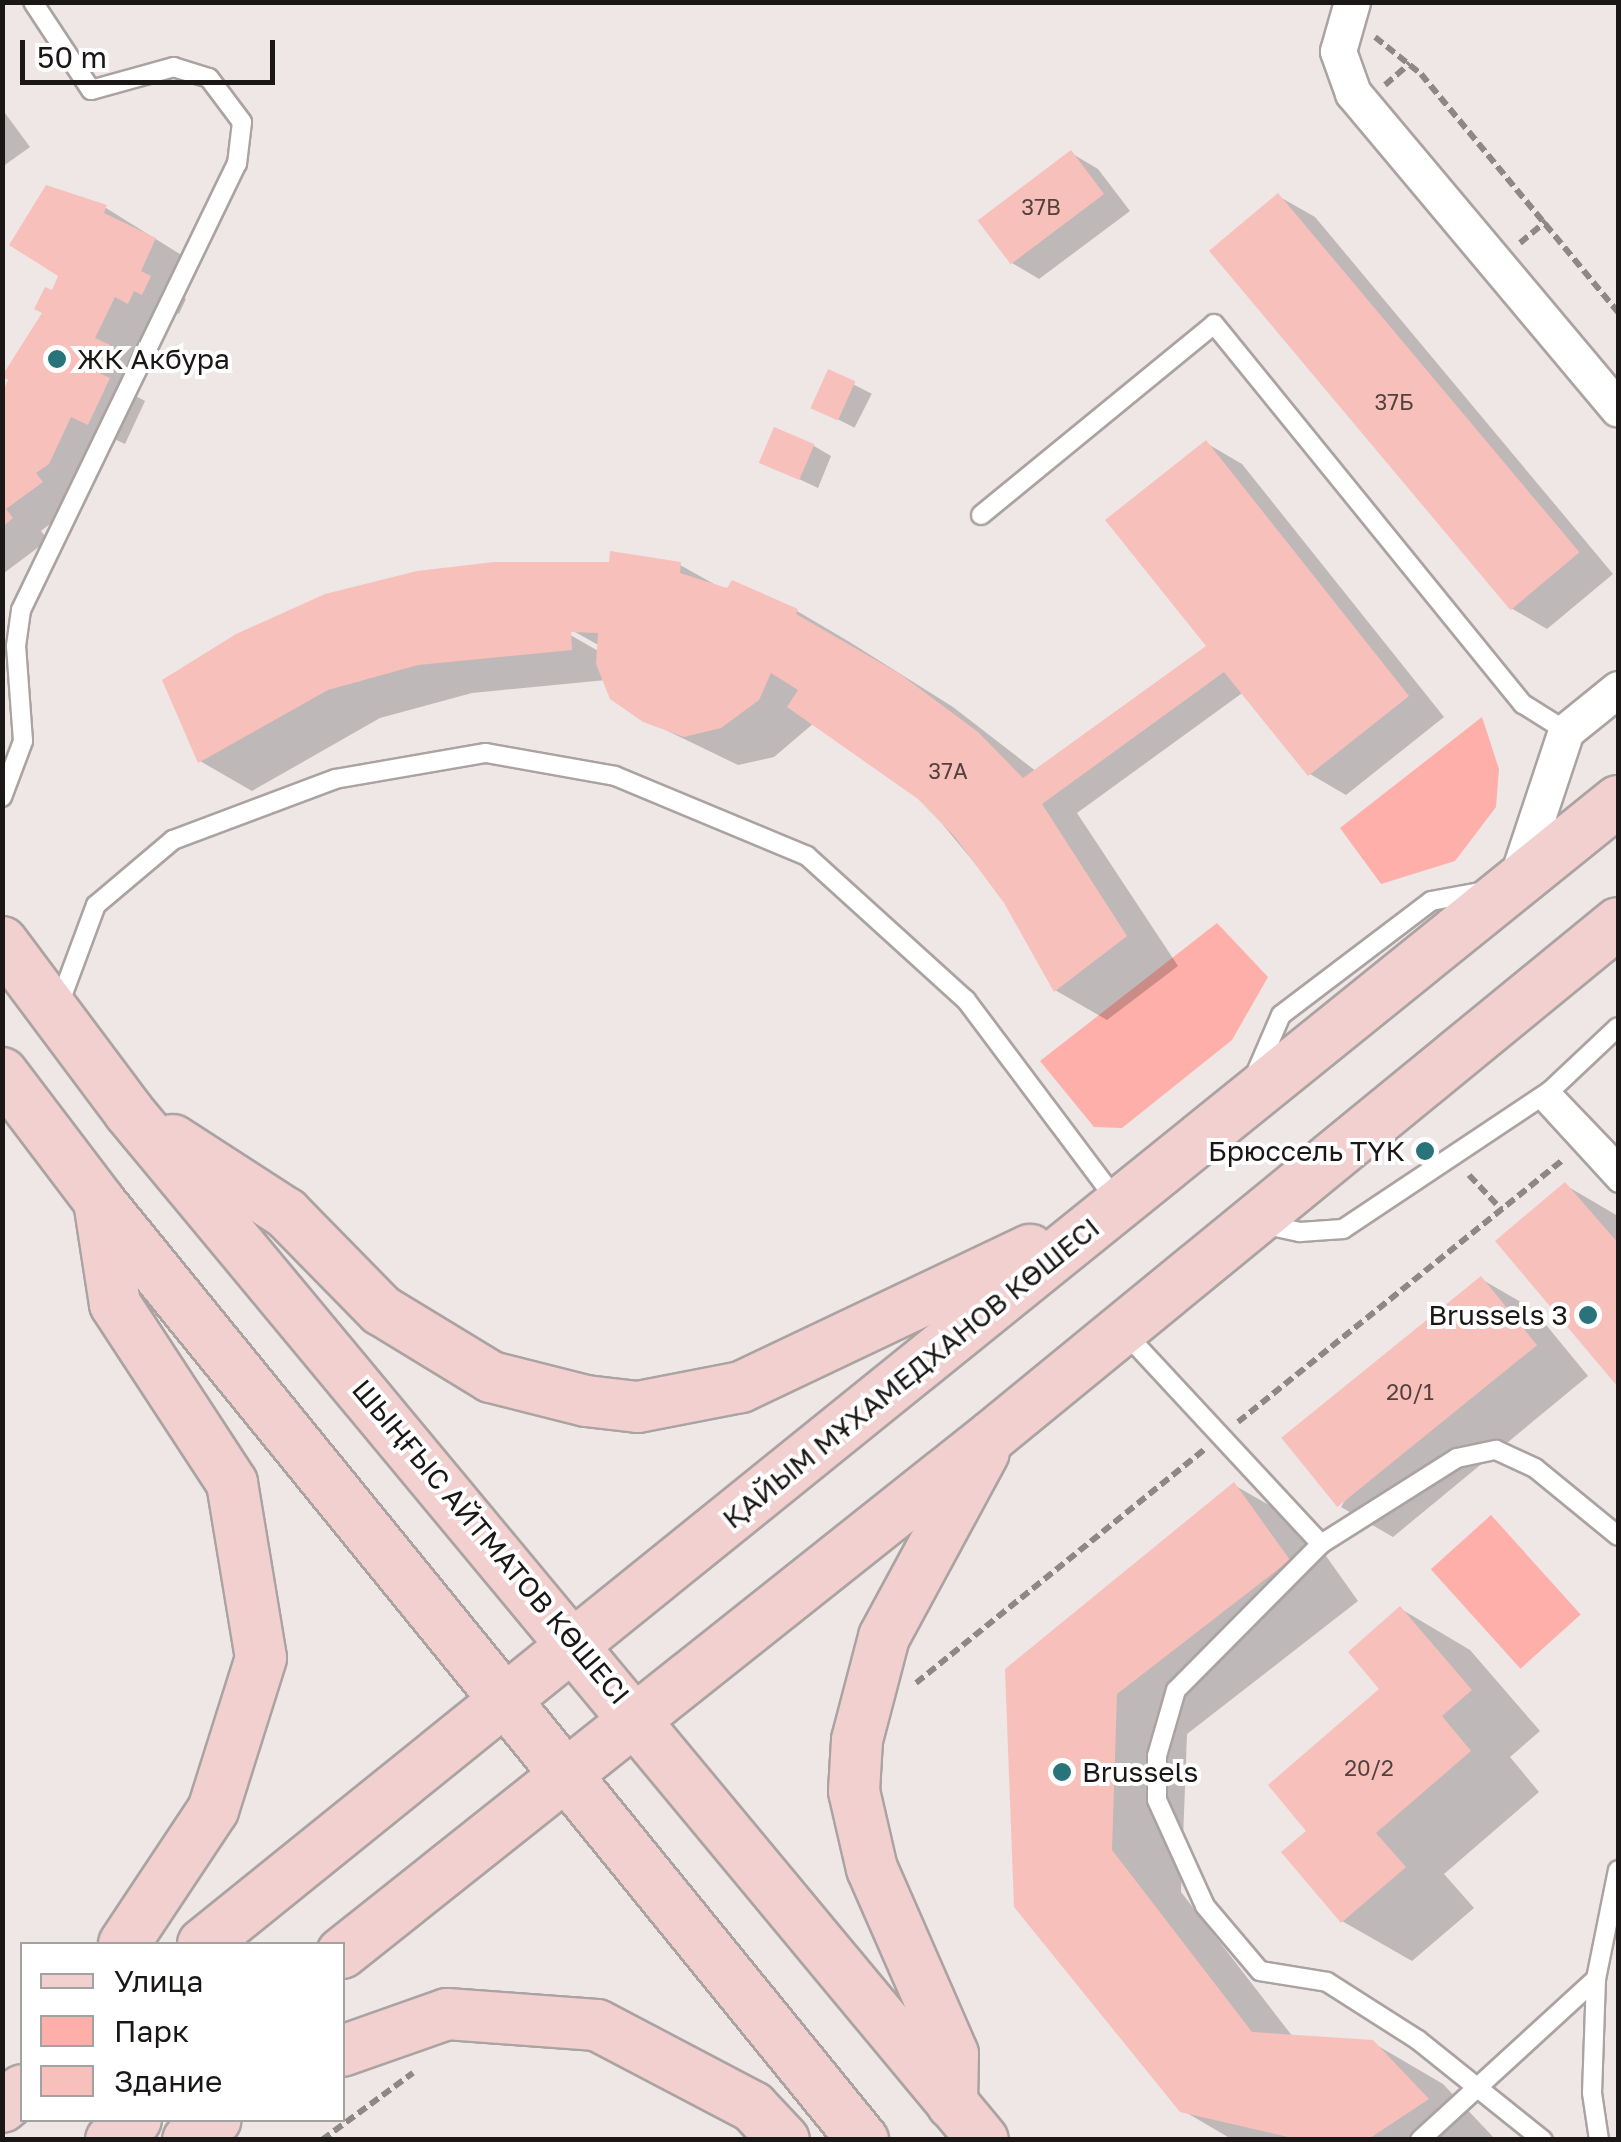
<!DOCTYPE html>
<html>
<head>
<meta charset="utf-8">
<style>
  body { margin:0 }
  #map { position:relative; width:1621px; height:2142px; overflow:hidden; background:#efe6e6; font-family:"Golos Text",sans-serif }
  div>[style] { position:absolute }
  .green>* { inset:0; background:#feafa9; transform-origin:0 0 }
  .shadow>* { inset:0; background:#0003; transform-origin:0 0 }
  .building>* { inset:0; background:#f8c0bb; transform-origin:0 0 }
  .path>* { height:6px; margin-top:-3px; transform-origin:0; background:repeating-linear-gradient(90deg,#8d8787 0 10px,transparent 0 15px) }
  .roads { filter:drop-shadow(2px 0 #aba3a2) drop-shadow(-2px 0 #aba3a2) drop-shadow(0 2px #aba3a2) drop-shadow(0 -2px #aba3a2) }
  .lane>* { height:18px; margin:-9px; padding:0 9px; transform-origin:9px; border-radius:9px; background:#fff }
  .street>* { height:35px; margin:-17.5px; padding:0 17.5px; transform-origin:17.5px; border-radius:17.5px; background:#fff }
  .secondary>* { height:50px; margin:-25px; padding:0 25px; transform-origin:25px; border-radius:25px; background:#f2d0cf }
  .dots>* { width:28px; height:28px; translate:-50% -50%; box-sizing:border-box; border:5px solid #fff; border-radius:50% }
  span { translate:-50% -50%; white-space:nowrap; text-align:center; line-height:1.15; -webkit-text-stroke:8px #fff; paint-order:stroke }
  .number-label { font-size:22px; color:#52413f }
  .number-label span { -webkit-text-stroke-width:0 }
  .poi-label { font-size:28px; color:#1a1716 }
  .left { translate:0 -50%; text-align:left }
  .right { translate:-100% -50%; text-align:right }
  .street-label { font-size:28px; color:#1a1716 }
  .frame { position:absolute; inset:0; border:5px solid #1a1716; pointer-events:none }
  .legend { position:absolute; left:20px; top:1942px; width:325px; height:180px; box-sizing:border-box; background:#fff; border:2px solid #a3a2a2; margin:0; padding:12px 18px; list-style:none; font-size:30px; color:#1a1716 }
  .legend li { display:flex; align-items:center; gap:20px; height:50px }
  .legend b { width:50px; border:2px solid #a3a2a2 }
  .scale { position:absolute; left:20px; top:40px; width:255px; height:45px; box-sizing:border-box; border:5px solid #1a1716; border-top:0; padding-left:12px; font-size:30px; line-height:35px; white-space:nowrap; color:#1a1716; -webkit-text-stroke:8px #fff; paint-order:stroke }
</style>
</head>
<body>
<div id="map">
  <div class="green">
    <div style="clip-path:polygon(1482px 717px,1499px 769px,1496px 807px,1455px 861px,1381px 884px,1340px 828px)"></div>
    <div style="clip-path:polygon(1217px 923px,1268px 977px,1232px 1040px,1122px 1128px,1094px 1127px,1040px 1061px)"></div>
    <div style="left:1491px;top:1515px;width:134px;height:81px;rotate:48deg"></div>
  </div>
  <div class="shadow">
    <div style="clip-path:polygon(2px 109px,30px 147px,2px 167px)"></div>
    <div style="clip-path:polygon(1071px 153px,1098px 169px,1130px 211px,1039px 279px,1012px 263px)"></div>
    <div style="clip-path:polygon(47px 188px,106px 208px,191px 261px,176px 293px,186px 299px,179px 314px,170px 310px,165px 322px,151px 316px,131px 360px,145px 368px,132px 394px,145px 401px,125px 444px,108px 436px,77px 503px,41px 531px,48px 540px,4px 573px,2px 421px,61px 275px,12px 244px)"></div>
    <div style="clip-path:polygon(1278px 196px,1315px 217px,1613px 574px,1547px 629px,1511px 608px,1212px 252px)"></div>
    <div style="left:829px;top:372px;width:48px;height:38px;rotate:27deg"></div>
    <div style="clip-path:polygon(evenodd,1206px 443px,1242px 464px,1444px 717px,1346px 795px,1310px 774px,1245px 691px,1077px 813px,1178px 966px,1107px 1020px,1055px 990px,1006px 901px,920px 797px,814px 723px,774px 757px,738px 765px,645px 720px,606px 680px,472px 693px,380px 718px,252px 791px,200px 761px,165px 681px,680px 565px,723px 589px,797px 611px,848px 641px,953px 707px,1037px 772px,1209px 647px,1206px 443px,561px 624px,600px 646px,600px 652px,558px 628px,561px 624px)"></div>
    <div style="clip-path:polygon(814px 446px,831px 456px,818px 488px,763px 462px)"></div>
    <div style="clip-path:polygon(1565px 1185px,1618px 1216px,1618px 1384px,1498px 1241px)"></div>
    <div style="clip-path:polygon(1481px 1279px,1533px 1309px,1588px 1376px,1393px 1537px,1341px 1507px)"></div>
    <div style="clip-path:polygon(1234px 1485px,1304px 1525px,1358px 1601px,1187px 1734px,1181px 1892px,1293px 2037px,1373px 2043px,1443px 2084px,1496px 2140px,1233px 2140px,1182px 2110px,1007px 1670px)"></div>
    <div style="clip-path:polygon(1401px 1609px,1470px 1650px,1540px 1731px,1510px 1757px,1539px 1792px,1444px 1874px,1474px 1908px,1412px 1961px,1342px 1921px,1310px 1831px,1383px 1689px)"></div>
  </div>
  <div class="building">
    <div style="left:1071px;top:150px;width:55px;height:117px;rotate:53deg"></div>
    <div style="clip-path:polygon(46px 185px,107px 205px,104px 213px,156px 238px,141px 271px,151px 276px,142px 295px,134px 291px,128px 304px,115px 297px,95px 338px,110px 345px,97px 372px,110px 378px,88px 425px,71px 417px,49px 464px,36px 473px,43px 482px,6px 509px,13px 518px,2px 527px,2px 393px,8px 380px,2px 376px,42px 313px,34px 309px,45px 287px,52px 290px,58px 276px,9px 245px)"></div>
    <div style="left:1278px;top:193px;width:469px;height:90px;rotate:50deg"></div>
    <div style="left:828px;top:369px;width:30px;height:43px;rotate:24deg"></div>
    <div style="left:774px;top:427px;width:44px;height:39px;rotate:23deg"></div>
    <div style="clip-path:polygon(1206px 440px,1409px 696px,1308px 776px,1224px 672px,1042px 804px,1127px 936px,1054px 992px,1004px 903px,955px 837px,918px 799px,787px 707px,798px 690px,771px 673px,759px 700px,721px 728px,684px 737px,643px 722px,610px 699px,596px 664px,598px 633px,571px 632px,572px 650px,418px 665px,328px 690px,198px 763px,162px 680px,236px 634px,325px 594px,417px 571px,494px 562px,609px 562px,610px 551px,681px 562px,680px 573px,727px 588px,732px 580px,798px 609px,796px 614px,900px 674px,978px 732px,1023px 778px,1206px 646px,1105px 520px)"></div>
    <div style="clip-path:polygon(1565px 1182px,1618px 1243px,1618px 1387px,1495px 1241px)"></div>
    <div style="left:1481px;top:1276px;width:89px;height:257px;rotate:51deg"></div>
    <div style="clip-path:polygon(1234px 1482px,1290px 1560px,1117px 1694px,1112px 1850px,1252px 2032px,1373px 2040px,1429px 2099px,1367px 2140px,1301px 2140px,1180px 2112px,1014px 1907px,1005px 1669px)"></div>
    <div style="clip-path:polygon(1400px 1606px,1472px 1690px,1442px 1716px,1471px 1751px,1376px 1833px,1406px 1867px,1341px 1923px,1281px 1852px,1306px 1831px,1268px 1785px,1379px 1689px,1348px 1652px)"></div>
  </div>
  <div class="path">
    <div style="left:1375px;top:37px;width:59px;rotate:38.8deg"></div>
    <div style="left:1421px;top:74px;width:309px;rotate:50.4deg"></div>
    <div style="left:1385px;top:85px;width:33px;rotate:-41deg"></div>
    <div style="left:1520px;top:243px;width:34px;rotate:-40deg"></div>
    <div style="left:1469px;top:1175px;width:47px;rotate:46.7deg"></div>
    <div style="left:1238px;top:1422px;width:417px;rotate:-38.9deg"></div>
    <div style="left:916px;top:1683px;width:372px;rotate:-39deg"></div>
    <div style="left:322px;top:2140px;width:113px;rotate:-36.4deg"></div>
  </div>
  <div class="roads">
    <div class="lane">
      <div style="left:981px;top:515px;width:301px;rotate:-39.3deg"></div>
      <div style="left:1214px;top:324px;width:490px;rotate:50.9deg"></div>
      <div style="left:1523px;top:704px;width:51px;rotate:32.1deg"></div>
      <div style="left:2px;top:797px;width:60px;rotate:-69.4deg"></div>
      <div style="left:23px;top:741px;width:95px;rotate:-94.2deg"></div>
      <div style="left:16px;top:646px;width:36px;rotate:-82deg"></div>
      <div style="left:21px;top:610px;width:496px;rotate:-64.2deg"></div>
      <div style="left:237px;top:164px;width:42px;rotate:-83.2deg"></div>
      <div style="left:242px;top:122px;width:55px;rotate:-126.9deg"></div>
      <div style="left:209px;top:78px;width:37px;rotate:-163deg"></div>
      <div style="left:174px;top:67px;width:86px;rotate:164.5deg"></div>
      <div style="left:91px;top:90px;width:105px;rotate:-123.4deg"></div>
      <div style="left:58px;top:1007px;width:109px;rotate:-69.6deg"></div>
      <div style="left:96px;top:905px;width:101px;rotate:-40.2deg"></div>
      <div style="left:173px;top:840px;width:173px;rotate:-20.6deg"></div>
      <div style="left:335px;top:779px;width:153px;rotate:-9.8deg"></div>
      <div style="left:486px;top:753px;width:131px;rotate:10.1deg"></div>
      <div style="left:615px;top:776px;width:208px;rotate:22.6deg"></div>
      <div style="left:807px;top:856px;width:215px;rotate:42.2deg"></div>
      <div style="left:966px;top:1000px;width:250px;rotate:53.1deg"></div>
      <div style="left:1255px;top:1075px;width:65px;rotate:-66.6deg"></div>
      <div style="left:1281px;top:1015px;width:188px;rotate:-37.2deg"></div>
      <div style="left:1431px;top:901px;width:55px;rotate:-10.5deg"></div>
      <div style="left:1550px;top:1091px;width:98px;rotate:46.2deg"></div>
      <div style="left:1540px;top:1098px;width:115px;rotate:47.5deg"></div>
      <div style="left:1262px;top:1224px;width:39px;rotate:12deg"></div>
      <div style="left:1300px;top:1232px;width:43px;rotate:-4deg"></div>
      <div style="left:1343px;top:1229px;width:249px;rotate:-33.7deg"></div>
      <div style="left:1550px;top:1091px;width:93px;rotate:-43.3deg"></div>
      <div style="left:1125px;top:1333px;width:288px;rotate:47.1deg"></div>
      <div style="left:1321px;top:1544px;width:161px;rotate:-32.3deg"></div>
      <div style="left:1457px;top:1458px;width:40px;rotate:-12deg"></div>
      <div style="left:1496px;top:1450px;width:43px;rotate:24.8deg"></div>
      <div style="left:1535px;top:1468px;width:107px;rotate:39.3deg"></div>
      <div style="left:1321px;top:1544px;width:206px;rotate:134.8deg"></div>
      <div style="left:1176px;top:1690px;width:69px;rotate:106.1deg"></div>
      <div style="left:1157px;top:1756px;width:44px;rotate:90deg"></div>
      <div style="left:1157px;top:1800px;width:116px;rotate:65.6deg"></div>
      <div style="left:1205px;top:1906px;width:85px;rotate:49.8deg"></div>
      <div style="left:1260px;top:1971px;width:68px;rotate:9.3deg"></div>
      <div style="left:1327px;top:1982px;width:108px;rotate:32.5deg"></div>
      <div style="left:1418px;top:2040px;width:160px;rotate:38.7deg"></div>
      <div style="left:1596px;top:1979px;width:114px;rotate:92deg"></div>
      <div style="left:1592px;top:2093px;width:48px;rotate:81.5deg"></div>
      <div style="left:1420px;top:2140px;width:239px;rotate:-42.5deg"></div>
      <div style="left:1596px;top:1979px;width:111px;rotate:-78.6deg"></div>
    </div>
    <div class="street">
      <div style="left:1352px;top:2px;width:51px;rotate:105.9deg"></div>
      <div style="left:1338px;top:51px;width:45px;rotate:70.3deg"></div>
      <div style="left:1353px;top:93px;width:412px;rotate:50deg"></div>
      <div style="left:1515px;top:884px;width:161px;rotate:-71.6deg"></div>
      <div style="left:1566px;top:731px;width:67px;rotate:-38.9deg"></div>
    </div>
    <div class="secondary">
      <div style="left:2px;top:942px;width:212px;rotate:53.2deg"></div>
      <div style="left:129px;top:1112px;width:1336px;rotate:50.28deg"></div>
      <div style="left:2px;top:1073px;width:161px;rotate:52.8deg"></div>
      <div style="left:99px;top:1201px;width:1211px;rotate:50.87deg"></div>
      <div style="left:173px;top:1140px;width:135px;rotate:32.9deg"></div>
      <div style="left:286px;top:1213px;width:136px;rotate:45.6deg"></div>
      <div style="left:381px;top:1310px;width:129px;rotate:31.3deg"></div>
      <div style="left:491px;top:1377px;width:98px;rotate:14.2deg"></div>
      <div style="left:586px;top:1401px;width:52px;rotate:6.6deg"></div>
      <div style="left:638px;top:1407px;width:105px;rotate:-11deg"></div>
      <div style="left:741px;top:1387px;width:320px;rotate:-25.4deg"></div>
      <div style="left:99px;top:1201px;width:104px;rotate:81.2deg"></div>
      <div style="left:115px;top:1304px;width:214px;rotate:56.8deg"></div>
      <div style="left:232px;top:1483px;width:177px;rotate:80.6deg"></div>
      <div style="left:261px;top:1658px;width:159px;rotate:107.5deg"></div>
      <div style="left:213px;top:1810px;width:161px;rotate:123.6deg"></div>
      <div style="left:203px;top:1944px;width:1819px;rotate:-38.93deg"></div>
      <div style="left:342px;top:1953px;width:831px;rotate:-38.5deg"></div>
      <div style="left:992px;top:1436px;width:809px;rotate:-39.33deg"></div>
      <div style="left:342px;top:2051px;width:111px;rotate:-19.4deg"></div>
      <div style="left:447px;top:2014px;width:150px;rotate:4.2deg"></div>
      <div style="left:597px;top:2025px;width:176px;rotate:27.7deg"></div>
      <div style="left:753px;top:2107px;width:45px;rotate:46.8deg"></div>
      <div style="left:952px;top:2104px;width:50px;rotate:-88.9deg"></div>
      <div style="left:953px;top:2054px;width:202px;rotate:-113.6deg"></div>
      <div style="left:872px;top:1869px;width:80px;rotate:-103deg"></div>
      <div style="left:854px;top:1791px;width:51px;rotate:-86.6deg"></div>
      <div style="left:857px;top:1740px;width:106px;rotate:-75.3deg"></div>
      <div style="left:884px;top:1637px;width:210px;rotate:-61.6deg"></div>
      <div style="left:2px;top:2107px;width:26px;rotate:-40deg"></div>
      <div style="left:111px;top:2140px;width:32px;rotate:-39deg"></div>
      <div style="left:188px;top:2140px;width:34px;rotate:-36deg"></div>
    </div>
  </div>
  <div class="dots">
    <div style="left:57px;top:359px;background:#29737a"></div>
    <div style="left:1425px;top:1151px;background:#29737a"></div>
    <div style="left:1588px;top:1315px;background:#29737a"></div>
    <div style="left:1062px;top:1772px;background:#29737a"></div>
  </div>
  <div class="number-label">
    <span style="left:1041px;top:207px">37В</span>
    <span style="left:1394px;top:402px">37Б</span>
    <span style="left:948px;top:771px">37А</span>
    <span style="left:1410px;top:1392px">20/1</span>
    <span style="left:1369px;top:1768px">20/2</span>
  </div>
  <div class="poi-label">
    <span class="left" style="left:77px;top:359px">ЖК Акбура</span>
    <span class="right" style="left:1405px;top:1151px">Брюссель ТҮК</span>
    <span class="right" style="left:1568px;top:1315px">Brussels 3</span>
    <span class="left" style="left:1082px;top:1772px">Brussels</span>
  </div>
  <div class="street-label">
    <span style="left:911px;top:1373px;rotate:-39deg">ҚАЙЫМ МҰХАМЕДХАНОВ КӨШЕСІ</span>
    <span style="left:491px;top:1542px;rotate:50deg">ШЫҢҒЫС АЙТМАТОВ КӨШЕСІ</span>
  </div>
  <div class="frame"></div>
  <ul class="legend">
  <li><b style="height:12px;background:#f2d0cf"></b>Улица</li>
  <li><b style="height:28px;background:#feafa9"></b>Парк</li>
  <li><b style="height:28px;background:#f8c0bb"></b>Здание</li>
  </ul>
  <div class="scale">50 m</div>
</div>
</body>
</html>
